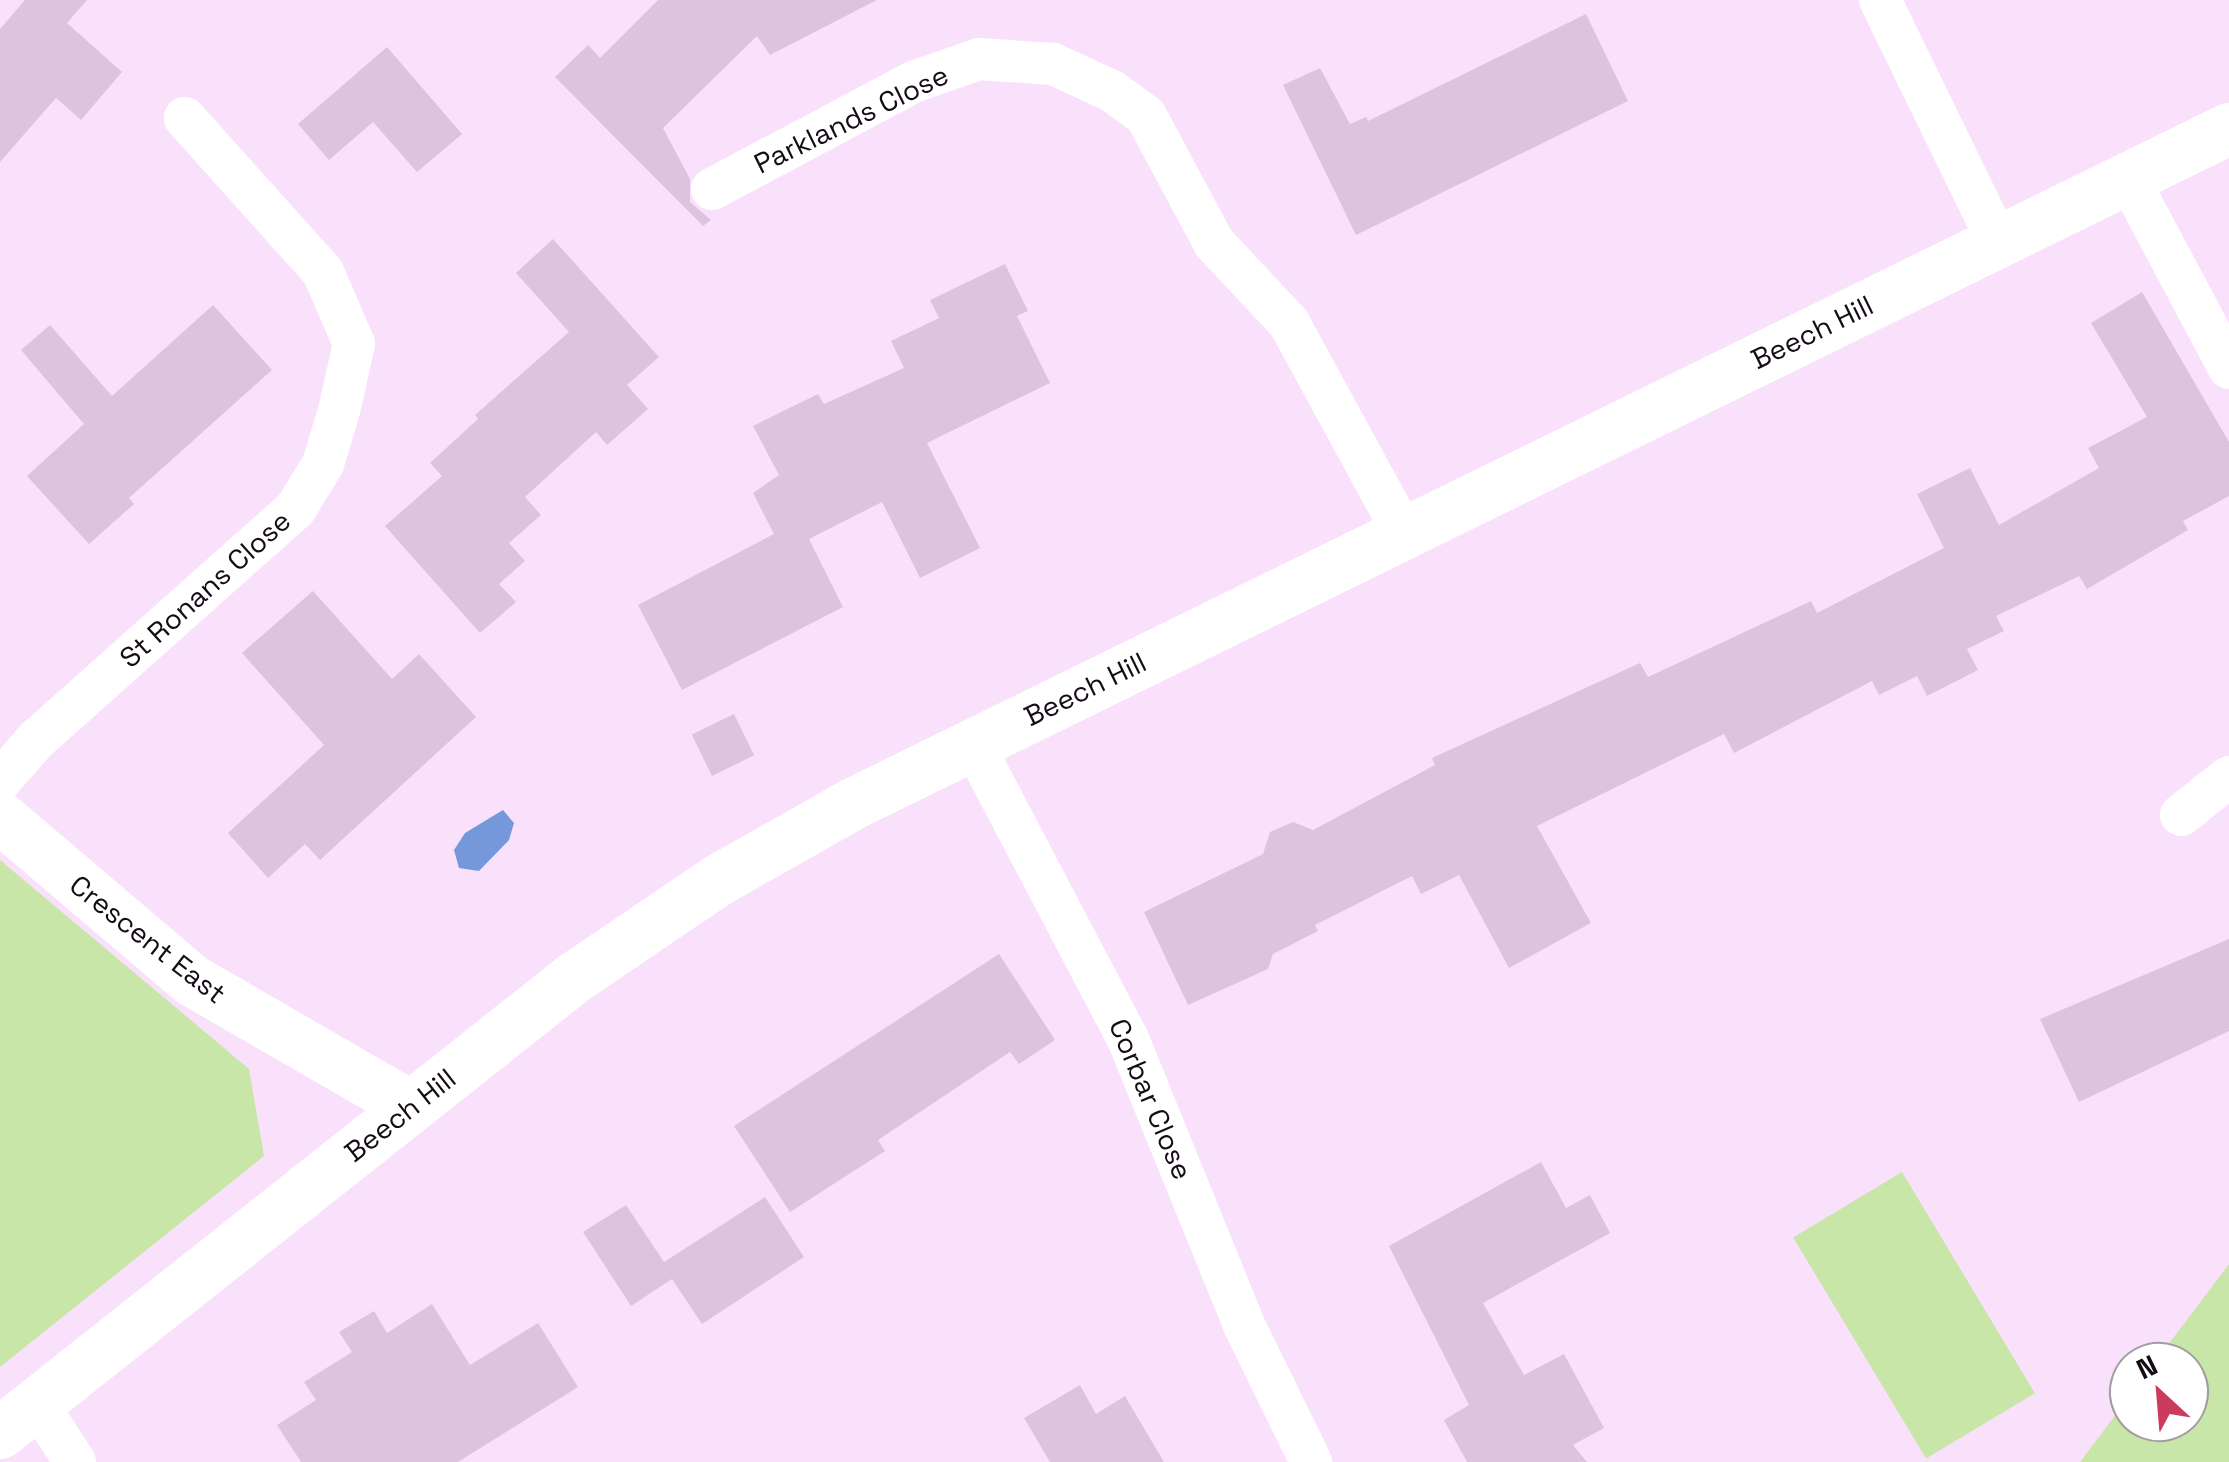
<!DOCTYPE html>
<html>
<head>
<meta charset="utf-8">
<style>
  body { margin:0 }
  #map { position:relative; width:2229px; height:1462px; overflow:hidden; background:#fae1fb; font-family:"Space Grotesk",sans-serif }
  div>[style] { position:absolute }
  .green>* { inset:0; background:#c8e6a8; transform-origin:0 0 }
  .water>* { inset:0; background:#7498d9 }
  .building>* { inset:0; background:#ddc4de; transform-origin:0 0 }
  .minor>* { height:42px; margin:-21px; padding:0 21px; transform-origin:21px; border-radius:21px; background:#fff }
  .tertiary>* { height:52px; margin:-26px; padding:0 26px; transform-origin:26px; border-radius:26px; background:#fff }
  span { translate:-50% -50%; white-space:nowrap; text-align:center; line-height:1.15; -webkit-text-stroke:8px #fff; paint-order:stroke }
  .street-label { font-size:28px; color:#140c15 }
  .north { position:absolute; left:2109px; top:1342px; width:100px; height:100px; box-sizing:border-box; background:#fff; border:2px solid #a19ea1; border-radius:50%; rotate:334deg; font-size:28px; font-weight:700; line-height:40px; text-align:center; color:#140c15 }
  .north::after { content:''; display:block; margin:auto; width:35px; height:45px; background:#cb3b5c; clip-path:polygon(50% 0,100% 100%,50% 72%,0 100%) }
</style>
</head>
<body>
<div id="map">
  <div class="green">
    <div style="clip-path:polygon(0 860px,249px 1069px,264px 1156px,0 1367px)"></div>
    <div style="left:1902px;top:1172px;width:258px;height:127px;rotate:59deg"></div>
    <div style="clip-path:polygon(2229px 1264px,2229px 1462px,2080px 1462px,2129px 1397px,2129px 1422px,2189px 1422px,2189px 1362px,2155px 1362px)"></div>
  </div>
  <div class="water">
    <div style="clip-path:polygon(503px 810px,514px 823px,509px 840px,479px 871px,459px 868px,454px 850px,465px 833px)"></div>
  </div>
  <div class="building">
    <div style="clip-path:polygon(25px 0,87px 0,67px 23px,122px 72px,81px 120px,56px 98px,0 162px,0 29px)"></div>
    <div style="clip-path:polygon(658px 0,877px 0,770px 55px,757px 36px,663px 128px,690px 179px,690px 202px,711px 220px,703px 226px,555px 77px,588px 45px,600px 58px)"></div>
    <div style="clip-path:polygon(1586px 14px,1628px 101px,1356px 235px,1283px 85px,1320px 68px,1350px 124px,1366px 117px,1368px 121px)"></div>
    <div style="clip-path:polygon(387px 47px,462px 134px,417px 172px,373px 122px,329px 160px,298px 124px)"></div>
    <div style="clip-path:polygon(553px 239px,659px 357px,627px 385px,648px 409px,607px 445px,596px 432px,525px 497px,541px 515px,509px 543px,525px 561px,499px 584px,516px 602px,480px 633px,385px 526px,442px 476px,430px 463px,478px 419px,475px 415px,569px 332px,516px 273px)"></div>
    <div style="clip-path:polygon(1005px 264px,1028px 311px,1017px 316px,1050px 383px,927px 443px,980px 548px,920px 578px,882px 502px,809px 539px,843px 607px,682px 690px,638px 605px,774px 534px,753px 493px,779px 475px,753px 426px,818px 394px,824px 404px,904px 368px,891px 341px,939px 318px,930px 300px)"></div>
    <div style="clip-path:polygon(2142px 292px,2229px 442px,2229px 496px,2183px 521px,2188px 530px,2087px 589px,2079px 576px,1996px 616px,2004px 631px,1967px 649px,1978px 670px,1927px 696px,1917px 676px,1879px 695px,1872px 681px,1734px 753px,1724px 734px,1537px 826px,1591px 923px,1509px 968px,1459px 875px,1421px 894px,1412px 876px,1315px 925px,1318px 931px,1273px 954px,1268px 969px,1188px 1005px,1144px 912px,1263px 854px,1270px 832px,1293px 822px,1313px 830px,1435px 765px,1432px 758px,1640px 663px,1648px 677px,1811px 601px,1817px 613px,1944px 548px,1917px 494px,1970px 468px,1999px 525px,2099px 468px,2088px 448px,2147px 417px,2091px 323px)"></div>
    <div style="clip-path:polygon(213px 305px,272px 370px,129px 498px,134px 504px,89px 544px,27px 476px,84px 424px,21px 350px,50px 325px,112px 396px)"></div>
    <div style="clip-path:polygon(313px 591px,392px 679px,419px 654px,476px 717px,320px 860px,305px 844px,268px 878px,228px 833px,324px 745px,242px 653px)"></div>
    <div style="left:734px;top:714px;width:46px;height:47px;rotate:64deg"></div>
    <div style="clip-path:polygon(2229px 939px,2229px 1031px,2079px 1102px,2040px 1019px)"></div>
    <div style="clip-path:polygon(999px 954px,1055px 1040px,1019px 1064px,1010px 1052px,878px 1140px,885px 1151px,790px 1212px,734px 1126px)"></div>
    <div style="clip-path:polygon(1541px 1162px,1566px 1208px,1590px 1195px,1610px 1233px,1483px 1303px,1524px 1375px,1564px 1354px,1604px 1428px,1573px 1445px,1587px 1462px,1467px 1462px,1444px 1420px,1469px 1405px,1389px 1246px)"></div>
    <div style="clip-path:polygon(765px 1197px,804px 1257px,702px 1324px,672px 1279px,631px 1306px,583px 1232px,626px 1205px,664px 1262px)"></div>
    <div style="clip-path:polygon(432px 1304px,470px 1365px,538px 1323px,578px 1387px,458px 1462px,301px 1462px,277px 1425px,316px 1400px,304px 1382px,352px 1352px,339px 1332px,374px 1311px,387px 1333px)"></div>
    <div style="clip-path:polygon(1080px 1385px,1096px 1414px,1125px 1396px,1164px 1462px,1050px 1462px,1024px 1418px)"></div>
  </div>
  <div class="minor">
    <div style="left:1880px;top:0;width:269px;rotate:64deg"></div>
    <div style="left:2128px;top:178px;width:215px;rotate:62deg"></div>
    <div style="left:712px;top:189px;width:228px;rotate:-28deg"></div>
    <div style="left:913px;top:82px;width:70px;rotate:-19.2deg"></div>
    <div style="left:979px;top:59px;width:74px;rotate:3.9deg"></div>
    <div style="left:1053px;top:64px;width:65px;rotate:24.6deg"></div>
    <div style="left:1112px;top:91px;width:42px;rotate:36.3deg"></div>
    <div style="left:1146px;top:116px;width:144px;rotate:61.8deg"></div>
    <div style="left:1214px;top:243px;width:110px;rotate:46.8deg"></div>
    <div style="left:1289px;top:323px;width:238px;rotate:61.4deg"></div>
    <div style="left:973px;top:744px;width:333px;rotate:62.3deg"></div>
    <div style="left:1128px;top:1039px;width:309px;rotate:67.9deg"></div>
    <div style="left:1244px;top:1325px;width:153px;rotate:63.9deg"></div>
    <div style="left:0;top:781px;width:55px;rotate:-48.7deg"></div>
    <div style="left:36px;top:740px;width:348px;rotate:-41.7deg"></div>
    <div style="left:296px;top:508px;width:52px;rotate:-58.5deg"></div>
    <div style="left:323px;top:464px;width:55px;rotate:-73.2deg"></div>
    <div style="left:339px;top:411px;width:69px;rotate:-77.4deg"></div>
    <div style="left:354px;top:344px;width:78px;rotate:-113.3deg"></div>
    <div style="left:323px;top:272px;width:207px;rotate:-131.9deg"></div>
    <div style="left:2181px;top:815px;width:61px;rotate:-38.4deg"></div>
    <div style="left:38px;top:1405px;width:68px;rotate:57deg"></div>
  </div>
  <div class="tertiary">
    <div style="left:0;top:817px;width:253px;rotate:40.4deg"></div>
    <div style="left:193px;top:981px;width:252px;rotate:30deg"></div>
    <div style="left:0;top:1433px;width:732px;rotate:-38.4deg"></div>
    <div style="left:574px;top:978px;width:173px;rotate:-34.1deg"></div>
    <div style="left:717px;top:881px;width:156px;rotate:-29.5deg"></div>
    <div style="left:853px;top:804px;width:1533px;rotate:-26.13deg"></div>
  </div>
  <div class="street-label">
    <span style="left:851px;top:119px;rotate:-26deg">Parklands Close</span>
    <span style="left:1812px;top:332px;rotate:-26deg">Beech Hill</span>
    <span style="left:205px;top:589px;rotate:-42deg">St Ronans Close</span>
    <span style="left:1085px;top:689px;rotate:-26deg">Beech Hill</span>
    <span style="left:148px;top:939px;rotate:38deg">Crescent East</span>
    <span style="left:1151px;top:1099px;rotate:67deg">Corbar Close</span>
    <span style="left:400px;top:1115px;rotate:-38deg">Beech Hill</span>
  </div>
  <div class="north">N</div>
</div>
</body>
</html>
